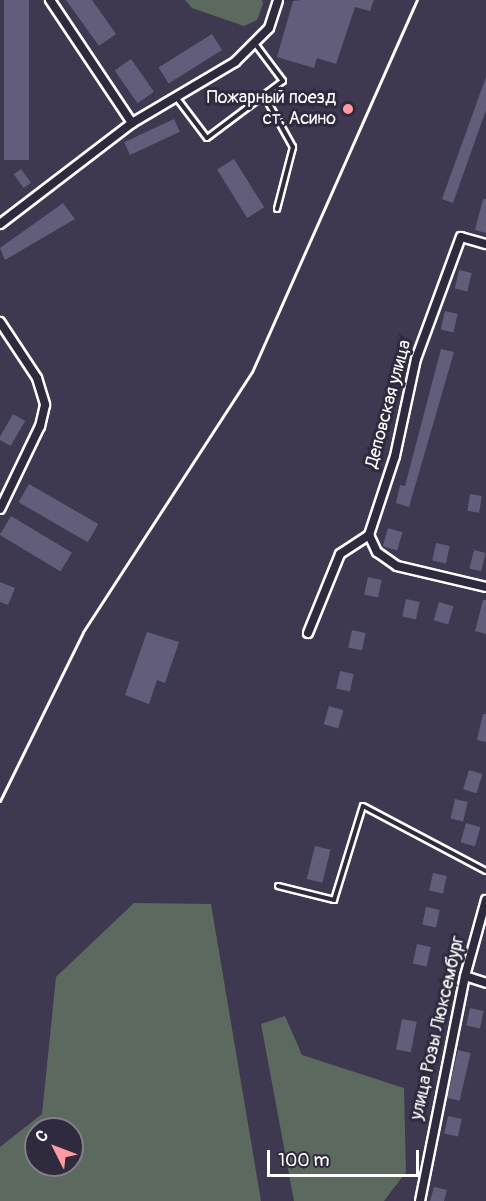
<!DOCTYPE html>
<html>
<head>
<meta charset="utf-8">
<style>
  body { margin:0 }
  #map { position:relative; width:486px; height:1201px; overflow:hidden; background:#3e3950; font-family:Pangolin,sans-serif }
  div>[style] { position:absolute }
  .green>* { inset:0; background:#5b695f }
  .building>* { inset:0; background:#615d7b; transform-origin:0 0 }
  .roads { filter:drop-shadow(2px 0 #fff) drop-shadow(-2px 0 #fff) drop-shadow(0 2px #fff) drop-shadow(0 -2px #fff) }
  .service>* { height:4px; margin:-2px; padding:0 2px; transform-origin:2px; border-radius:2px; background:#2f2a3d }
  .minor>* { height:8px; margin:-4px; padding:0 4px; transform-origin:4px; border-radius:4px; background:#2f2a3d }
  .rail>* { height:3px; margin:-1.5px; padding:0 1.5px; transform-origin:1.5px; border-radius:1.5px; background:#fff }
  .dots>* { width:16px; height:16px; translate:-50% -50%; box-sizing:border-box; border:3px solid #2f2a3d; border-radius:50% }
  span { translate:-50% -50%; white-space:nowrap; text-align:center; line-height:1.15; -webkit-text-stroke:6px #2f2a3d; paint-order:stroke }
  .poi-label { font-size:18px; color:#fff }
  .right { translate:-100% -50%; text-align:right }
  .street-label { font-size:18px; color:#fff }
  .north { position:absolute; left:24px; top:1117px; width:60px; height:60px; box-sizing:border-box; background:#2f2a3d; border:2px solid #827f8b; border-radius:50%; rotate:312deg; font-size:16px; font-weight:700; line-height:24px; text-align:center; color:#fff }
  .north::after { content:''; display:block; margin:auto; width:21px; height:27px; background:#ff9aa2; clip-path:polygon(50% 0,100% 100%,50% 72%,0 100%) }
  .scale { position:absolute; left:267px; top:1150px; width:152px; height:27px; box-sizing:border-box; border:3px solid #fff; border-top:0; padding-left:8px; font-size:18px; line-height:21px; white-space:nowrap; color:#fff; -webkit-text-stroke:4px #2f2a3d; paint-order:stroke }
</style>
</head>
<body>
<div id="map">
  <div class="green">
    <div style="clip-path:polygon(185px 0,262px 0,263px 4px,257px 20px,244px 26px,192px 8px)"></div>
    <div style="clip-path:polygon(evenodd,134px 903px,211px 904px,261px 1201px,0 1201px,0 1147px,42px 1114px,56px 977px,134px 903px,36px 1129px,72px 1129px,72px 1165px,36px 1165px,36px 1129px)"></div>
    <div style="clip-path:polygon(285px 1016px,302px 1055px,404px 1088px,406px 1172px,384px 1201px,294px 1201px,261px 1024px)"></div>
  </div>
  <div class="building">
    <div style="left:4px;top:0;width:25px;height:160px"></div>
    <div style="clip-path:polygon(66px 0,92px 0,116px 34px,99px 46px)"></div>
    <div style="clip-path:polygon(301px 0,374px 0,370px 11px,355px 7px,336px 64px,317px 58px,314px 68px,277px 57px,293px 1px)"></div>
    <div style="left:212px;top:34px;width:19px;height:63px;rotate:58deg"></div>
    <div style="left:131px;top:59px;width:40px;height:20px;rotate:55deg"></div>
    <div style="clip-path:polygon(486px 77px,486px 110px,453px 203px,442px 199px)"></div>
    <div style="left:174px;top:119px;width:14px;height:55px;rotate:65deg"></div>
    <div style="left:234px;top:159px;width:57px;height:20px;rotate:58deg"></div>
    <div style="left:21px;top:169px;width:17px;height:9px;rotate:54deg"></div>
    <div style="clip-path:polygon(483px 199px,486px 199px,486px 233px,475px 230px)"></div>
    <div style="clip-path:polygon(63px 203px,75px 219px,5px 260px,0 248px)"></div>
    <div style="left:459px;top:270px;width:13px;height:19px;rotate:13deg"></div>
    <div style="left:445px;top:311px;width:13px;height:19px;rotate:13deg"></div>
    <div style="clip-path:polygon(441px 349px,454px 352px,409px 507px,396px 503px,400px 485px,405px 486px)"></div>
    <div style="left:13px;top:414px;width:14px;height:29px;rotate:30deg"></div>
    <div style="left:29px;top:484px;width:80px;height:21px;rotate:30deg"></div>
    <div style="left:470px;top:494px;width:12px;height:17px;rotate:9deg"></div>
    <div style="left:11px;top:516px;width:71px;height:22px;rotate:31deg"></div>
    <div style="left:388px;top:528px;width:15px;height:19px;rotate:16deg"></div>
    <div style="left:436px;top:543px;width:14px;height:18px;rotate:12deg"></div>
    <div style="left:474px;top:550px;width:12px;height:19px;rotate:14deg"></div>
    <div style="left:368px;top:577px;width:14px;height:18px;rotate:12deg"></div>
    <div style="clip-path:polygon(0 582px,15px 588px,8px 605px,0 602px)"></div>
    <div style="left:406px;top:599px;width:14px;height:18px;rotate:12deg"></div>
    <div style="clip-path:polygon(483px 600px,486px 600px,486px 634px,475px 631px)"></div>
    <div style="left:439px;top:602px;width:15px;height:19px;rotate:16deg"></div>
    <div style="left:352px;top:630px;width:14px;height:18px;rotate:12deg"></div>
    <div style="clip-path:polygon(147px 632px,179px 642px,165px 683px,157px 680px,149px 704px,125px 695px)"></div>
    <div style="left:340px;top:671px;width:14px;height:18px;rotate:12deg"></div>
    <div style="left:329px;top:706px;width:15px;height:19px;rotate:16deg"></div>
    <div style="clip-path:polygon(483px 714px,486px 714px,486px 742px,477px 740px)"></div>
    <div style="left:469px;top:770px;width:14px;height:20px;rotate:17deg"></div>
    <div style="left:455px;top:799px;width:13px;height:20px;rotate:13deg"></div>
    <div style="left:466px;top:823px;width:15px;height:20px;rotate:16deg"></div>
    <div style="left:315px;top:846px;width:16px;height:34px;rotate:14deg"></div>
    <div style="left:433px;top:873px;width:14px;height:18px;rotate:12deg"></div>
    <div style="left:426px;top:907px;width:14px;height:18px;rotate:12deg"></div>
    <div style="left:417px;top:944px;width:14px;height:20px;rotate:12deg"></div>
    <div style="left:470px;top:1008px;width:14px;height:18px;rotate:12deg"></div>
    <div style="left:402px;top:1019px;width:15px;height:31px;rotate:11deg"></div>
    <div style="left:458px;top:1050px;width:13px;height:49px;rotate:13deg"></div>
    <div style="left:448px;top:1116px;width:14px;height:18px;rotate:12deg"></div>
    <div style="clip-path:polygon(434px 1187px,447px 1190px,444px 1201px,430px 1201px)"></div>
  </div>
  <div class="roads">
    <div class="service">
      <div style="left:264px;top:95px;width:60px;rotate:60.9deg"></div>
      <div style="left:293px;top:147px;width:64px;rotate:104.5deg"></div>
      <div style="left:176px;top:97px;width:51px;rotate:52.9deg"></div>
      <div style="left:207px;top:138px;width:95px;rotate:-36.9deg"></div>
      <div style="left:283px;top:81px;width:45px;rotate:-126.9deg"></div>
      <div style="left:278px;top:886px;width:58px;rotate:14deg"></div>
      <div style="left:334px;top:900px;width:98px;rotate:-72.9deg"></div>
      <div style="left:363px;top:806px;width:139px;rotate:27.9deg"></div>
    </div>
    <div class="minor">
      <div style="left:50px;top:0;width:148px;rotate:56.3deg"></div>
      <div style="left:0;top:224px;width:166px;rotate:-37.4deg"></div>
      <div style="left:132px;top:123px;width:120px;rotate:-30.6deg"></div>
      <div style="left:235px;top:62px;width:48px;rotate:-45deg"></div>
      <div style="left:269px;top:28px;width:29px;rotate:-72deg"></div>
      <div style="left:0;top:322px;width:67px;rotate:56.5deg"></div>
      <div style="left:37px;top:378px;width:28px;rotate:73deg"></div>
      <div style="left:45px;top:405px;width:22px;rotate:103deg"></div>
      <div style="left:40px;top:426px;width:92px;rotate:115.7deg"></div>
      <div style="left:369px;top:535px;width:19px;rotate:65deg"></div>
      <div style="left:377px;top:552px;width:24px;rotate:35deg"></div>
      <div style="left:397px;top:566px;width:91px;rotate:13.3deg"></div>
      <div style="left:308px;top:633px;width:85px;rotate:-67.9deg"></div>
      <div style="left:340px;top:554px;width:35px;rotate:-33deg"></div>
      <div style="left:369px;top:535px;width:83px;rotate:-71.8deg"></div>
      <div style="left:395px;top:456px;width:99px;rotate:-77.8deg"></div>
      <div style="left:416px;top:359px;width:130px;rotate:-69.8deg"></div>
      <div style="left:461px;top:237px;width:26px;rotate:16deg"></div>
      <div style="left:465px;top:976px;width:22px;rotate:18deg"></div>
      <div style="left:420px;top:1201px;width:229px;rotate:-78.7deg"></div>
      <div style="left:465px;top:976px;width:79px;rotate:-74.6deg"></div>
    </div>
  </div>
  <div class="rail">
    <div style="left:0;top:801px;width:188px;rotate:-63.8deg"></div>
    <div style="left:83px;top:632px;width:310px;rotate:-57deg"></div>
    <div style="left:252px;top:372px;width:407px;rotate:-66.1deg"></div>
  </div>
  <div class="dots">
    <div style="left:348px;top:109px;background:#ff9aa2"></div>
  </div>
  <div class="poi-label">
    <span class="right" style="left:336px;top:109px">Пожарный поезд<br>ст. Асино</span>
  </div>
  <div class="street-label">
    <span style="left:389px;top:404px;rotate:-75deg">Деповская улица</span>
    <span style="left:438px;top:1028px;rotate:-77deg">улица Розы Люксембург</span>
  </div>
  <div class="north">С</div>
  <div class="scale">100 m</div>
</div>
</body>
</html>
